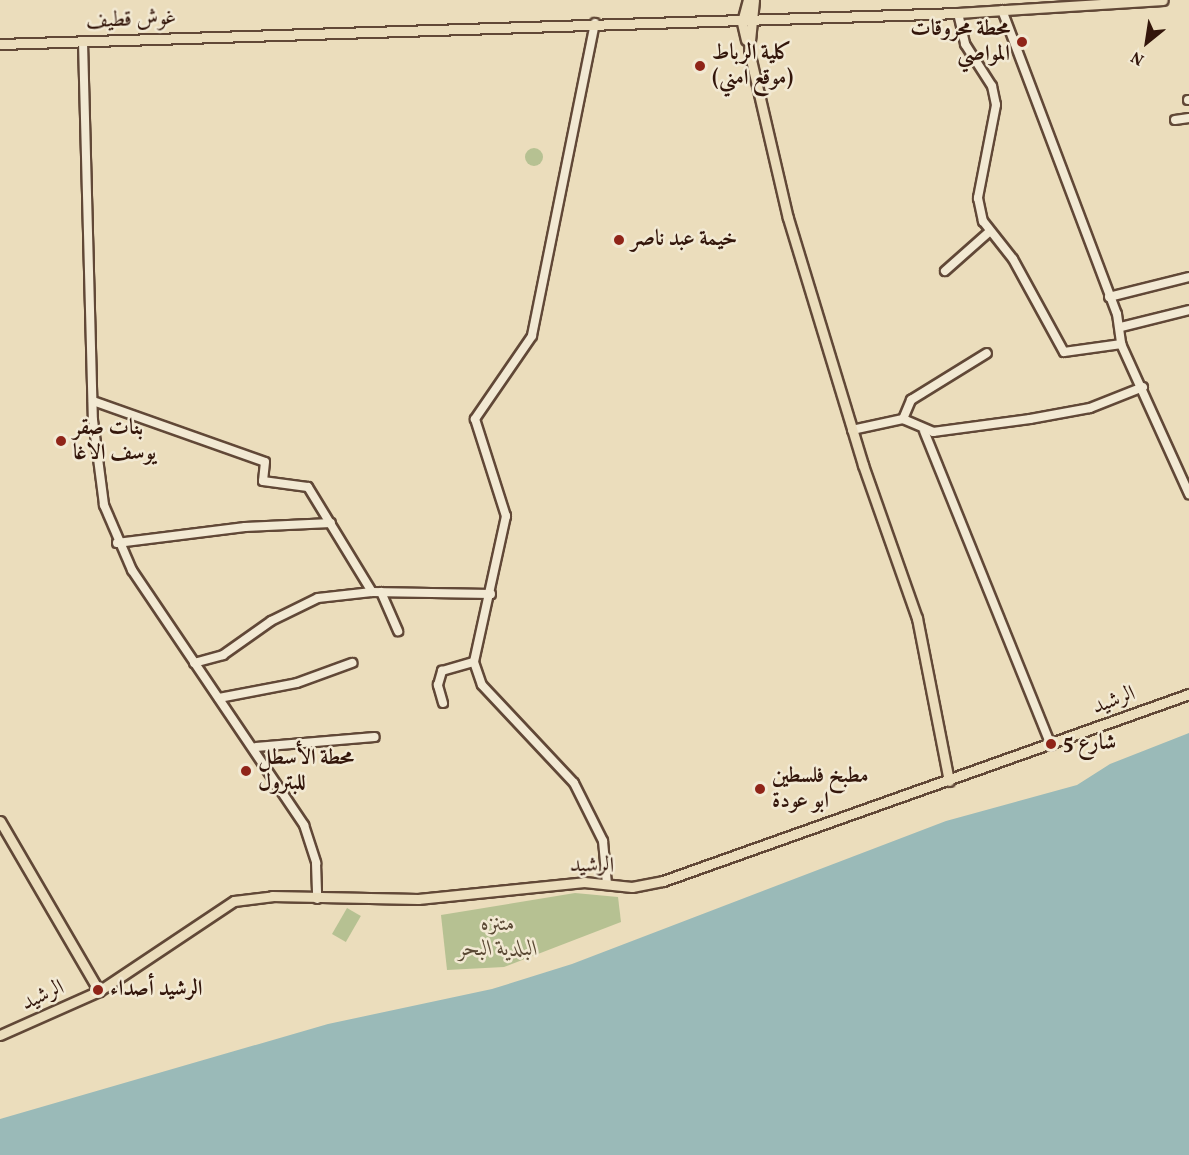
<!DOCTYPE html>
<html>
<head>
<meta charset="utf-8">
<style>
  body { margin:0 }
  #map { position:relative; width:1189px; height:1155px; overflow:hidden; background:#ebddbc; font-family:Vollkorn,Amiri,serif }
  div>[style] { position:absolute }
  .green>* { inset:0; background:#b6c192; transform-origin:0 0 }
  .round { border-radius:50% }
  .water>* { inset:0; background:#9abab8 }
  .roads { filter:drop-shadow(2px 0 #614837) drop-shadow(-2px 0 #614837) drop-shadow(0 2px #614837) drop-shadow(0 -2px #614837) }
  .minor>* { height:8px; margin:-4px; padding:0 4px; transform-origin:4px; border-radius:4px; background:#f2e9d3 }
  .major>* { height:9px; margin:-4.5px; padding:0 4.5px; transform-origin:4.5px; border-radius:4.5px; background:#ebddbc }
  .dots>* { width:16px; height:16px; translate:-50% -50%; box-sizing:border-box; border:3px solid #f2e9d3; border-radius:50% }
  span { translate:-50% -50%; white-space:nowrap; text-align:center; line-height:1.15; -webkit-text-stroke:5px #f2e9d3; paint-order:stroke }
  .street-label { font-size:22px; color:#33160b }
  .poi-label { font-size:22px; color:#33160b; font-weight:700 }
  .right { translate:-100% -50%; text-align:right }
  .left { translate:0 -50%; text-align:left }
  .park-label { font-size:22px; color:#5a4934; font-style:italic }
  .north { position:absolute; left:1117px; top:12px; width:60px; height:60px; -webkit-text-stroke:4px #f2e9d3; paint-order:stroke; rotate:210deg; font-size:16px; font-weight:700; line-height:24px; text-align:center; color:#33160b }
  .north::after { content:''; display:block; margin:auto; width:21px; height:27px; background:#33160b; clip-path:polygon(50% 0,100% 100%,50% 72%,0 100%) }
</style>
</head>
<body>
<div id="map">
  <div class="green">
    <div class="round" style="left:525px;top:148px;width:18px;height:18px"></div>
    <div style="clip-path:polygon(575px 893px,618px 897px,621px 922px,504px 967px,447px 970px,441px 915px)"></div>
    <div style="left:347px;top:908px;width:16px;height:30px;rotate:30deg"></div>
  </div>
  <div class="water">
    <div style="clip-path:polygon(1189px 733px,1189px 1155px,0 1155px,0 1119px,328px 1024px,492px 989px,572px 964px,946px 821px,1077px 785px,1110px 764px)"></div>
  </div>
  <div class="roads">
    <div class="minor">
      <div style="left:1002px;top:10px;width:325px;rotate:69.3deg"></div>
      <div style="left:1117px;top:314px;width:30px;rotate:82deg"></div>
      <div style="left:958px;top:13px;width:32px;rotate:77deg"></div>
      <div style="left:965px;top:44px;width:50px;rotate:57.3deg"></div>
      <div style="left:992px;top:86px;width:19px;rotate:78deg"></div>
      <div style="left:996px;top:105px;width:95px;rotate:101deg"></div>
      <div style="left:978px;top:198px;width:24px;rotate:78deg"></div>
      <div style="left:983px;top:221px;width:48px;rotate:51.7deg"></div>
      <div style="left:1013px;top:259px;width:106px;rotate:61.3deg"></div>
      <div style="left:1064px;top:352px;width:58px;rotate:-8deg"></div>
      <div style="left:1121px;top:344px;width:165px;rotate:65.6deg"></div>
      <div style="left:595px;top:23px;width:319px;rotate:101.4deg"></div>
      <div style="left:532px;top:336px;width:101px;rotate:124.5deg"></div>
      <div style="left:475px;top:419px;width:102px;rotate:72.3deg"></div>
      <div style="left:506px;top:516px;width:149px;rotate:102.4deg"></div>
      <div style="left:474px;top:662px;width:24px;rotate:71deg"></div>
      <div style="left:482px;top:685px;width:134px;rotate:46.8deg"></div>
      <div style="left:574px;top:783px;width:65px;rotate:63.4deg"></div>
      <div style="left:603px;top:841px;width:43px;rotate:84.7deg"></div>
      <div style="left:83px;top:42px;width:378px;rotate:88.5deg"></div>
      <div style="left:93px;top:420px;width:86px;rotate:82.6deg"></div>
      <div style="left:104px;top:505px;width:71px;rotate:66.7deg"></div>
      <div style="left:132px;top:570px;width:308px;rotate:56deg"></div>
      <div style="left:304px;top:825px;width:40px;rotate:72deg"></div>
      <div style="left:316px;top:863px;width:36px;rotate:88deg"></div>
      <div style="left:1188px;top:100px;width:1px"></div>
      <div style="left:1175px;top:120px;width:14px;rotate:-8deg"></div>
      <div style="left:945px;top:271px;width:60px;rotate:-41.6deg"></div>
      <div style="left:1109px;top:297px;width:82px;rotate:-14deg"></div>
      <div style="left:1121px;top:327px;width:70px;rotate:-14deg"></div>
      <div style="left:93px;top:401px;width:182px;rotate:19.5deg"></div>
      <div style="left:265px;top:462px;width:19px;rotate:96deg"></div>
      <div style="left:263px;top:481px;width:45px;rotate:7.6deg"></div>
      <div style="left:308px;top:487px;width:123px;rotate:58.6deg"></div>
      <div style="left:903px;top:419px;width:21px;rotate:-67deg"></div>
      <div style="left:911px;top:400px;width:89px;rotate:-31.7deg"></div>
      <div style="left:852px;top:430px;width:52px;rotate:-12.2deg"></div>
      <div style="left:903px;top:419px;width:33px;rotate:23deg"></div>
      <div style="left:933px;top:432px;width:98px;rotate:-7.6deg"></div>
      <div style="left:1030px;top:419px;width:61px;rotate:-10.4deg"></div>
      <div style="left:1090px;top:408px;width:57px;rotate:-21.6deg"></div>
      <div style="left:924px;top:431px;width:339px;rotate:68deg"></div>
      <div style="left:117px;top:543px;width:129px;rotate:-7.1deg"></div>
      <div style="left:245px;top:527px;width:86px;rotate:-2.7deg"></div>
      <div style="left:381px;top:592px;width:43px;rotate:66.4deg"></div>
      <div style="left:194px;top:663px;width:30px;rotate:-15deg"></div>
      <div style="left:223px;top:655px;width:59px;rotate:-35.3deg"></div>
      <div style="left:271px;top:621px;width:52px;rotate:-26.1deg"></div>
      <div style="left:318px;top:598px;width:54px;rotate:-6.3deg"></div>
      <div style="left:372px;top:592px;width:119px;rotate:1deg"></div>
      <div style="left:219px;top:698px;width:79px;rotate:-10.9deg"></div>
      <div style="left:297px;top:683px;width:59px;rotate:-20deg"></div>
      <div style="left:443px;top:703px;width:19px;rotate:-106deg"></div>
      <div style="left:438px;top:685px;width:15px;rotate:-74deg"></div>
      <div style="left:442px;top:671px;width:33px;rotate:-16deg"></div>
      <div style="left:256px;top:747px;width:119px;rotate:-4.8deg"></div>
    </div>
    <div class="major">
      <div style="left:754px;top:0;width:51px;rotate:95.6deg"></div>
      <div style="left:749px;top:51px;width:171px;rotate:76.9deg"></div>
      <div style="left:788px;top:218px;width:258px;rotate:73.1deg"></div>
      <div style="left:863px;top:465px;width:162px;rotate:70.6deg"></div>
      <div style="left:917px;top:618px;width:166px;rotate:78.9deg"></div>
      <div style="left:746px;top:40px;width:18px;rotate:-103deg"></div>
      <div style="left:742px;top:22px;width:23px;rotate:-75deg"></div>
      <div style="left:0;top:44px;width:959px;rotate:-1.85deg"></div>
      <div style="left:958px;top:13px;width:205px;rotate:-3.6deg"></div>
      <div style="left:0;top:821px;width:197px;rotate:59.8deg"></div>
      <div style="left:0;top:1035px;width:108px;rotate:-24deg"></div>
      <div style="left:99px;top:991px;width:162px;rotate:-33.7deg"></div>
      <div style="left:234px;top:901px;width:38px;rotate:-7deg"></div>
      <div style="left:272px;top:896px;width:146px;rotate:1.2deg"></div>
      <div style="left:418px;top:899px;width:167px;rotate:-5.8deg"></div>
      <div style="left:584px;top:882px;width:48px;rotate:5.9deg"></div>
      <div style="left:632px;top:887px;width:32px;rotate:-11deg"></div>
      <div style="left:663px;top:881px;width:558px;rotate:-19.57deg"></div>
    </div>
  </div>
  <div class="dots">
    <div style="left:1022px;top:42px;background:#8f2418"></div>
    <div style="left:700px;top:66px;background:#8f2418"></div>
    <div style="left:619px;top:240px;background:#8f2418"></div>
    <div style="left:61px;top:441px;background:#8f2418"></div>
    <div style="left:1051px;top:744px;background:#8f2418"></div>
    <div style="left:246px;top:771px;background:#8f2418"></div>
    <div style="left:760px;top:789px;background:#8f2418"></div>
    <div style="left:98px;top:990px;background:#8f2418"></div>
  </div>
  <div class="street-label">
    <span style="left:131px;top:20px;rotate:-2deg">غوش قطيف</span>
    <span style="left:1114px;top:701px;rotate:-20deg">الرشيد</span>
    <span style="left:592px;top:866px;rotate:2deg">الرشيد</span>
    <span style="left:43px;top:996px;rotate:-24deg">الرشيد</span>
  </div>
  <div class="poi-label">
    <span class="right" style="left:1010px;top:42px">محطة محروقات<br>المواصي</span>
    <span class="left" style="left:712px;top:66px">كلية الرباط<br>(موقع امني)</span>
    <span class="left" style="left:631px;top:240px">خيمة عبد ناصر</span>
    <span class="left" style="left:73px;top:441px">بنات صقر<br>يوسف الاغا</span>
    <span class="left" style="left:1063px;top:744px">شارع 5</span>
    <span class="left" style="left:258px;top:771px">محطة الأسطل<br>للبترول</span>
    <span class="left" style="left:772px;top:789px">مطبخ فلسطين<br>ابو عودة</span>
    <span class="left" style="left:110px;top:990px">الرشيد أصداء</span>
  </div>
  <div class="park-label">
    <span style="left:498px;top:937px">متنزه<br>البلدية البحر</span>
  </div>
  <div class="north">N</div>
</div>
</body>
</html>
